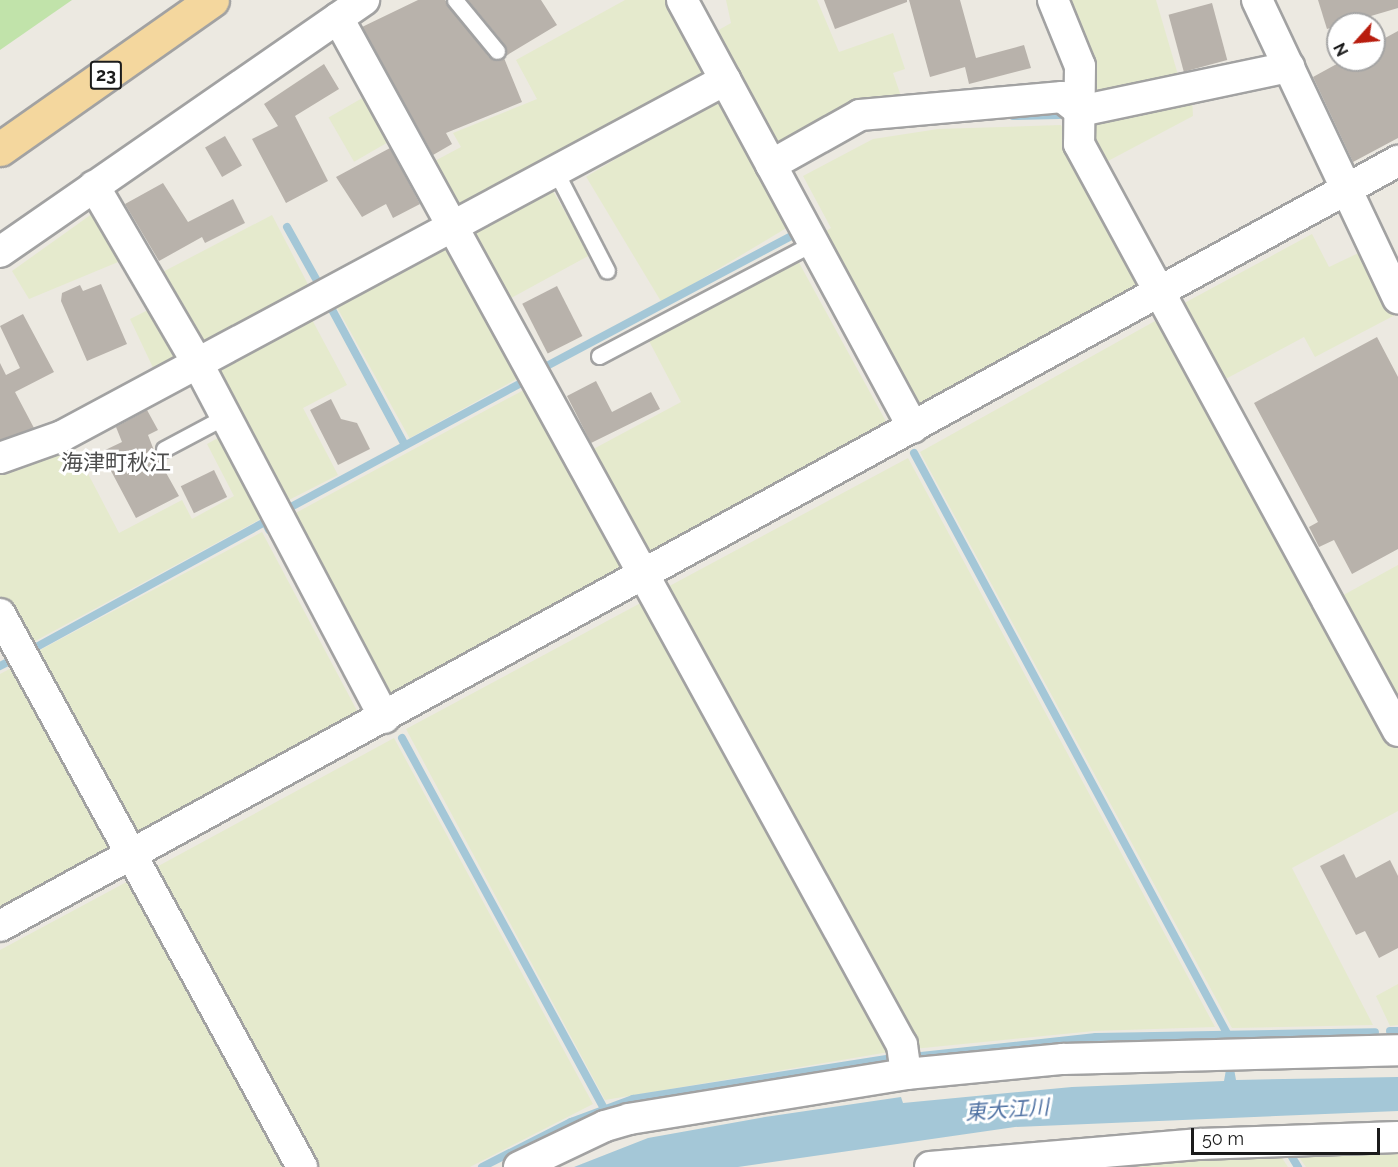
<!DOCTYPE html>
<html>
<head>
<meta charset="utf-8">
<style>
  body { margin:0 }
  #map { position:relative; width:1398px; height:1167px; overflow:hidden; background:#ece9e1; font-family:Raleway,"Noto Sans JP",sans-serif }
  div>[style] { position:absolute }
  .farmland>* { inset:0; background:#e5eacd; transform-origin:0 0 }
  .grass>* { inset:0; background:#c1e3aa }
  .water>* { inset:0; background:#a4c7d7 }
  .stream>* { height:8px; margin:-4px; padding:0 4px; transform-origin:4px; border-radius:4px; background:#a4c7d7 }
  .building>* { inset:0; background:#b8b2ab; transform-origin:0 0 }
  .roads { filter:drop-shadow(2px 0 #a2a2a2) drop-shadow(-2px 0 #a2a2a2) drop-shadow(0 2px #a2a2a2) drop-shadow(0 -2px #a2a2a2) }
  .lane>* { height:15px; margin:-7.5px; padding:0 7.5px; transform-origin:7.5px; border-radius:7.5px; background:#fff }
  .street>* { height:30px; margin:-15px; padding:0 15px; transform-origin:15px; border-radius:15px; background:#fff }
  .primary>* { height:33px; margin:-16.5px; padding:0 16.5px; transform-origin:16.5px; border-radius:16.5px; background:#f4d79e }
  span { translate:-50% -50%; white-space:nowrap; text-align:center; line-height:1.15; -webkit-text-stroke:6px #fff; paint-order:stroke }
  .shield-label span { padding:2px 4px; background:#fff; border:2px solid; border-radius:4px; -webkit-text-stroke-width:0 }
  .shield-label { font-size:18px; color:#1b1b1b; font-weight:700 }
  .water-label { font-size:21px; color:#5072a3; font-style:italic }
  .quarter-label { font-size:22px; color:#4e4e4e }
  .north { position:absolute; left:1326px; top:12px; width:60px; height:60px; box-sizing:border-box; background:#fff; border:2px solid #a4a4a4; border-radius:50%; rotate:243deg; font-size:16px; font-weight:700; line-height:24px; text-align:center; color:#1b1b1b }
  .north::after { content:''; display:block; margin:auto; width:21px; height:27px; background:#b81d0e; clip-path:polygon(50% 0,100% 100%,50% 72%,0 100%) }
  .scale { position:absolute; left:1191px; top:1128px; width:189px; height:27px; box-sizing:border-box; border:3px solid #1b1b1b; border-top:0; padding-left:8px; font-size:18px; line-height:21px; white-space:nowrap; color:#1b1b1b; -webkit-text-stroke:4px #fff; paint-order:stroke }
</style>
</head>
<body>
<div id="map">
  <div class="farmland">
    <div style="clip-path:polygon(625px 0,672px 0,713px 73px,454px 211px,429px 164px,461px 147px,453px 133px,537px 99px,516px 60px)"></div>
    <div style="clip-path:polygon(726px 0,817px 0,839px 52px,893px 33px,905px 69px,893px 73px,903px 102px,772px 154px,708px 36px,731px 23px)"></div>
    <div style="clip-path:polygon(1064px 0,1156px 0,1181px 85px,1097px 102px)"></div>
    <div style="left:371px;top:93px;width:51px;height:49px;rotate:60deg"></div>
    <div style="left:719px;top:97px;width:147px;height:155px;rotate:59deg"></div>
    <div style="clip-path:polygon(1192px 98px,1193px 116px,1108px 161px,1095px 139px,1096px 119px)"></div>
    <div style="clip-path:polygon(1061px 125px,1144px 280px,1142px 290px,921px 412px,818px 236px,831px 228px,803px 176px,873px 139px,938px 129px)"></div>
    <div style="clip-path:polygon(550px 186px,590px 255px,504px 302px,469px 237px,473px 229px)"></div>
    <div style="clip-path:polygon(96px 211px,123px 260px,29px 299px,12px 271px)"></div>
    <div style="clip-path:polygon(272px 215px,313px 294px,210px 347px,186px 333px,155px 276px)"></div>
    <div style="clip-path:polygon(1312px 234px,1329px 267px,1367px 249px,1397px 314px,1315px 357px,1304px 337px,1220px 382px,1177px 307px)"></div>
    <div style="left:451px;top:245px;width:149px;height:130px;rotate:61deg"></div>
    <div style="clip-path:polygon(797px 259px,889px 427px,651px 557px,639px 553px,586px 453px,681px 402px,648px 339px)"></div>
    <div style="clip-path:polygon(154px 307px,184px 360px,156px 374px,130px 319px)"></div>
    <div style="clip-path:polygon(309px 314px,347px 385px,303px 408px,338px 475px,283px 503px,214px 371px)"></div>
    <div style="clip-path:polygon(1164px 316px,1398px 748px,1398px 811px,1292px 868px,1373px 1025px,1232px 1028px,920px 452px)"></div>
    <div style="clip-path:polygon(531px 386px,626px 560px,625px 573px,394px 697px,384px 693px,290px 516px)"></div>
    <div style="clip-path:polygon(225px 434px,268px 515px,26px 646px,0 596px,0 469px,73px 445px,119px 533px,182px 500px,192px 519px,234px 496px,207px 444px)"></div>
    <div style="clip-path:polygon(908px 458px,1215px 1027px,1094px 1031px,913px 1049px,662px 590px)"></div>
    <div style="left:262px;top:532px;width:209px;height:262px;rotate:62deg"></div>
    <div style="clip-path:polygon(1398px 565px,1398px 709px,1338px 598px)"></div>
    <div style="clip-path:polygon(648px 599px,895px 1051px,605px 1100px,406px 729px)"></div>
    <div style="clip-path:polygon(19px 664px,114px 838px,109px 855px,0 914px,0 674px)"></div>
    <div style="clip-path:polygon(394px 738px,593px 1104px,470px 1167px,310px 1167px,151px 870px)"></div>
    <div style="clip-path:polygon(134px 878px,291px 1167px,0 1167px,0 950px)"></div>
    <div style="clip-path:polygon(1398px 984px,1398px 1025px,1390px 1026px,1376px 996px)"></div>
    <div style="clip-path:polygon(1398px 1152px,1398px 1167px,1306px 1167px,1298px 1156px)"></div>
    <div style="clip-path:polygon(1280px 1155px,1288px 1167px,1056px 1167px,1057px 1162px)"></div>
  </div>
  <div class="grass">
    <div style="clip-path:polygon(0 0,72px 0,0 50px)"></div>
  </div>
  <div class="water">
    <div style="clip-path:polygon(1233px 1063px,1236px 1080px,1398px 1077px,1398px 1111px,1015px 1127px,738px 1167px,574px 1167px,648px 1138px,765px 1117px,901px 1097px,903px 1103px,1072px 1087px,1224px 1081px,1227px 1064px)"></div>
  </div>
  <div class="stream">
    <div style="left:1013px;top:116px;width:46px;rotate:-1.2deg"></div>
    <div style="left:287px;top:227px;width:68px;rotate:60.8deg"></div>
    <div style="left:333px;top:302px;width:4px;rotate:153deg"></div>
    <div style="left:329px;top:304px;width:160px;rotate:61.7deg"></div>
    <div style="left:543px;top:368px;width:285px;rotate:-28deg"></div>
    <div style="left:795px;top:234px;width:8px;rotate:67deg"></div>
    <div style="left:914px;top:453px;width:666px;rotate:61.66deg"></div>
    <div style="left:289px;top:508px;width:268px;rotate:-28.3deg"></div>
    <div style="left:31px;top:650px;width:267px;rotate:-28.7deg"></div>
    <div style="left:265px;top:522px;width:9px;rotate:63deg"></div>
    <div style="left:0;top:666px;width:16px;rotate:-27deg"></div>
    <div style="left:402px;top:738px;width:422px;rotate:61.4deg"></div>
    <div style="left:1390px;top:1031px;width:8px"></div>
    <div style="left:921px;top:1056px;width:176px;rotate:-6.2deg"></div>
    <div style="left:1096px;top:1037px;width:279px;rotate:-1deg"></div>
    <div style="left:1292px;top:1157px;width:12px;rotate:59deg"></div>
    <div style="left:482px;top:1167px;width:100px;rotate:-26.8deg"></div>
    <div style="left:571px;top:1122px;width:66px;rotate:-20.4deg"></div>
    <div style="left:633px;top:1099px;width:263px;rotate:-9deg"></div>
  </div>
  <div class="building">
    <div style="clip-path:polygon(418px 0,445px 0,489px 57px,504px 58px,522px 102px,446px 133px,452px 144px,433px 155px,362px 27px)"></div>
    <div style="clip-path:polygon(468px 0,541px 0,557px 25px,504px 57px,505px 45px)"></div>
    <div style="clip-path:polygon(824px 0,907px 0,907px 2px,835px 29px)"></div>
    <div style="clip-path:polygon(909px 0,960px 0,976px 58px,1024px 45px,1031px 68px,969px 84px,965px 67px,930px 77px)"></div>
    <div style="clip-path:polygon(1318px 0,1398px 0,1398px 8px,1327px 29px)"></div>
    <div style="left:1212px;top:3px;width:59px;height:45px;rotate:75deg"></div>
    <div style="clip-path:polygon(1398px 31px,1398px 138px,1353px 162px,1313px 77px,1344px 60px,1374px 60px,1374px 44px)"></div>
    <div style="clip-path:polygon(324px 64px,339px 89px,295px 116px,328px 181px,286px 203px,252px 139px,278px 126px,264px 104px)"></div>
    <div style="left:225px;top:136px;width:34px;height:23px;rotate:60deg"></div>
    <div style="clip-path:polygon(390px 148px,420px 204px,393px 218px,386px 204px,362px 217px,336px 177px)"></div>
    <div style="clip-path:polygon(163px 183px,188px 222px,233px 199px,245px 223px,205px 243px,202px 237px,159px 261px,125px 204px)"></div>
    <div style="clip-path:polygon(101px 284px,127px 344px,87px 361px,61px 301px,62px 293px,80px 285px,83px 291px)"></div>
    <div style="left:557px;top:286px;width:56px;height:39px;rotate:63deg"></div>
    <div style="clip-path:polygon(23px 314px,54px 372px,15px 392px,34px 428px,0 440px,0 363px,6px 375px,20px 368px,0 326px)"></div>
    <div style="clip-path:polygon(1377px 337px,1398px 377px,1398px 549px,1352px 574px,1334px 540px,1319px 547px,1309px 527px,1318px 522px,1254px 403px)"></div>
    <div style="clip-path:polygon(596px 381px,612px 412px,651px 392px,660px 409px,591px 443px,567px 396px)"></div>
    <div style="clip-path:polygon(331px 399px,341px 419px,357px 423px,370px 449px,338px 465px,310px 410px)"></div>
    <div style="clip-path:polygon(147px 410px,158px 430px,148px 435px,155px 453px,179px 496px,136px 518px,101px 452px,122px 442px,116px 427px)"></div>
    <div style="left:214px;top:470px;width:30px;height:37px;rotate:64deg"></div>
    <div style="clip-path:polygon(1344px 854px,1356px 878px,1390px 860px,1398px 876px,1398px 948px,1379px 958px,1365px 931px,1356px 935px,1320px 866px)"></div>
  </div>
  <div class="roads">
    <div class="lane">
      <div style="left:455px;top:0;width:66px;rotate:50.5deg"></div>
      <div style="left:556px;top:172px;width:111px;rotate:62.7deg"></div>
      <div style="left:599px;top:356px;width:242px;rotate:-27.8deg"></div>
      <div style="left:164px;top:449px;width:70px;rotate:-28deg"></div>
    </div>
    <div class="street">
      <div style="left:682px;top:0;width:486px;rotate:61.6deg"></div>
      <div style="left:1053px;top:0;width:71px;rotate:67.8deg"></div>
      <div style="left:1080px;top:66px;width:78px;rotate:90.7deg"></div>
      <div style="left:1079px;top:144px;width:668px;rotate:61.48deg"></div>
      <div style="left:1257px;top:0;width:330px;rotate:64.7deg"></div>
      <div style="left:338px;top:18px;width:1172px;rotate:61.23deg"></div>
      <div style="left:902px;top:1045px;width:29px;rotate:82deg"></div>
      <div style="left:771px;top:165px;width:102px;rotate:-29.3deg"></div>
      <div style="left:860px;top:115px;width:203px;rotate:-5.1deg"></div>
      <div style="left:1062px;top:97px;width:23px;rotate:38deg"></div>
      <div style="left:1080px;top:111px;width:214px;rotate:-11.9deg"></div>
      <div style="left:94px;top:186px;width:206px;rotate:59.7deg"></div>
      <div style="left:198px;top:364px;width:400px;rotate:62.2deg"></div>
      <div style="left:0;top:252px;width:443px;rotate:-34.7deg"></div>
      <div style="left:0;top:458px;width:66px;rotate:-19.5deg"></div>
      <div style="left:62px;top:436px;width:753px;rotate:-28.23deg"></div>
      <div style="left:0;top:614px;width:630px;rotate:61.36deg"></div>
      <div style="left:0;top:926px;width:1594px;rotate:-28.69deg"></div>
      <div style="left:519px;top:1167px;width:95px;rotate:-25.5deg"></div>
      <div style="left:605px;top:1126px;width:25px;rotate:-16deg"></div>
      <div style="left:629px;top:1119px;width:281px;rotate:-9.2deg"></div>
      <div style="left:906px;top:1074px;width:158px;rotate:-5.5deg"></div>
      <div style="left:1063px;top:1059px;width:335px;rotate:-1.5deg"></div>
      <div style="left:930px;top:1167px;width:271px;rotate:-4.9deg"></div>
      <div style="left:1200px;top:1144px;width:198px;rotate:-2deg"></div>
    </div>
    <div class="primary">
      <div style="left:0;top:149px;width:259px;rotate:-35.1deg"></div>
    </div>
  </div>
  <div class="shield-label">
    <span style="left:106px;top:75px">23</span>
  </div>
  <div class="water-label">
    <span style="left:1007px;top:1110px;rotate:-4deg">東大江川</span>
  </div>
  <div class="quarter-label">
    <span style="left:116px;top:463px">海津町秋江</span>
  </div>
  <div class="north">N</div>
  <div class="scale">50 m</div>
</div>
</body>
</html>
